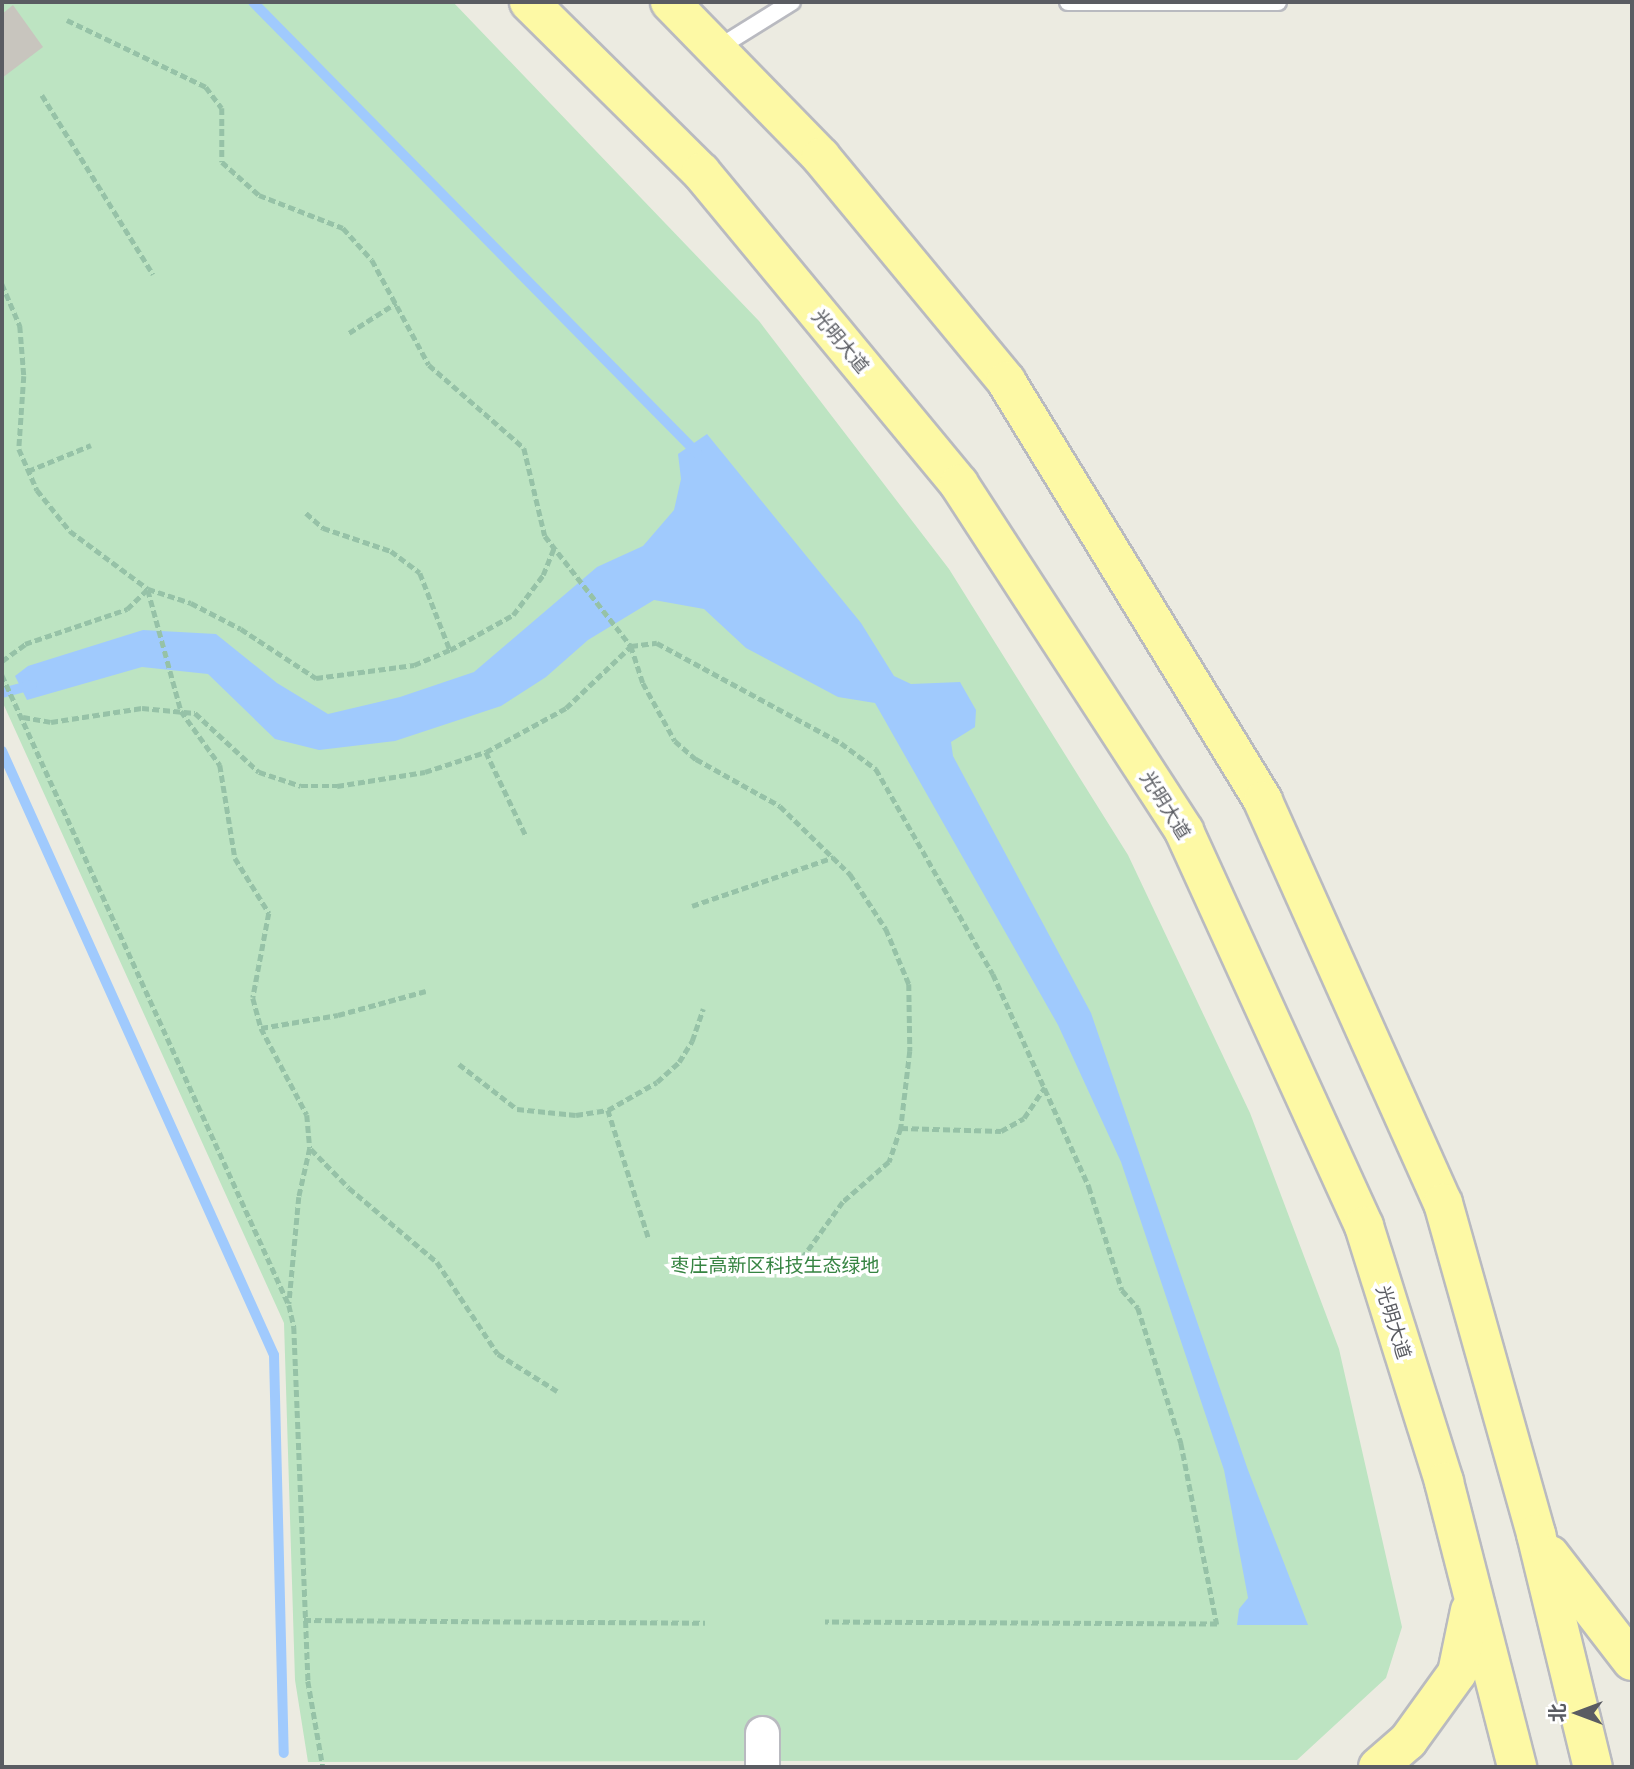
<!DOCTYPE html>
<html>
<head>
<meta charset="utf-8">
<style>
  body { margin:0 }
  #map { position:relative; width:1634px; height:1769px; overflow:hidden; background:#ecebe1; font-family:"Golos Text","Noto Sans SC",sans-serif }
  div>[style] { position:absolute }
  .green>* { inset:0; background:#bde4c2 }
  .water>* { inset:0; background:#a0cafd }
  .stream>* { height:10px; margin:-5px; padding:0 5px; transform-origin:5px; border-radius:5px; background:#a0cafd }
  .building>* { inset:0; background:#c8c5be }
  .path>* { height:4.5px; margin-top:-2.25px; transform-origin:0; background:repeating-linear-gradient(90deg,#96c2a7 0 7px,transparent 0 10.5px) }
  .roads { filter:drop-shadow(2px 0 #b9bac0) drop-shadow(-2px 0 #b9bac0) drop-shadow(0 2px #b9bac0) drop-shadow(0 -2px #b9bac0) }
  .service>* { height:16px; margin:-8px; padding:0 8px; transform-origin:8px; border-radius:8px; background:#fff }
  .minor>* { height:33px; margin:-16.5px; padding:0 16.5px; transform-origin:16.5px; border-radius:16.5px; background:#fff }
  .primary>* { height:38px; margin:-19px; padding:0 19px; transform-origin:19px; border-radius:19px; background:#fdf9a5 }
  span { translate:-50% -50%; white-space:nowrap; text-align:center; line-height:1.15; -webkit-text-stroke:7px #fff; paint-order:stroke }
  .street-label { font-size:19px; color:#5a5c62 }
  .park-label { font-size:19px; color:#368442 }
  .frame { position:absolute; inset:0; border:4px solid #5a5c62; pointer-events:none }
  .north { position:absolute; left:1543px; top:1678px; width:70px; height:70px; -webkit-text-stroke:5px #fff; paint-order:stroke; rotate:270deg; font-size:19px; font-weight:700; line-height:28px; text-align:center; color:#5a5c62 }
  .north::after { content:''; display:block; margin:auto; width:24px; height:32px; background:#5a5c62; clip-path:polygon(50% 0,100% 100%,50% 72%,0 100%) }
</style>
</head>
<body>
<div id="map">
  <div class="green">
    <div style="clip-path:polygon(2px 2px,453px 2px,759px 321px,949px 569px,1128px 855px,1250px 1113px,1339px 1349px,1402px 1627px,1386px 1678px,1297px 1760px,308px 1762px,295px 1680px,284px 1323px,2px 701px)"></div>
  </div>
  <div class="water">
    <div style="clip-path:polygon(707px 434px,861px 623px,894px 676px,911px 684px,960px 682px,976px 710px,975px 727px,951px 742px,953px 756px,1091px 1013px,1248px 1470px,1308px 1625px,1237px 1625px,1239px 1609px,1248px 1598px,1224px 1470px,1121px 1162px,1058px 1025px,875px 703px,838px 697px,746px 648px,704px 609px,654px 600px,588px 640px,546px 677px,501px 706px,395px 741px,319px 750px,275px 739px,208px 674px,142px 667px,27px 700px,15px 676px,28px 666px,143px 630px,216px 634px,277px 683px,328px 714px,400px 697px,474px 672px,597px 567px,643px 546px,674px 510px,681px 479px,678px 454px)"></div>
  </div>
  <div class="stream">
    <div style="left:253px;top:2px;width:633px;rotate:45.45deg"></div>
    <div style="left:2px;top:693px;width:31px;rotate:-15deg"></div>
    <div style="left:2px;top:751px;width:662px;rotate:65.76deg"></div>
    <div style="left:274px;top:1355px;width:398px;rotate:88.6deg"></div>
  </div>
  <div class="building">
    <div style="clip-path:polygon(13px 5px,43px 47px,2px 78px,2px 14px)"></div>
  </div>
  <div class="path">
    <div style="left:67px;top:20px;width:154px;rotate:25.7deg"></div>
    <div style="left:206px;top:87px;width:26px;rotate:53deg"></div>
    <div style="left:222px;top:108px;width:54px;rotate:90deg"></div>
    <div style="left:222px;top:162px;width:50px;rotate:41.7deg"></div>
    <div style="left:259px;top:195px;width:90px;rotate:21.4deg"></div>
    <div style="left:343px;top:228px;width:43px;rotate:47.8deg"></div>
    <div style="left:372px;top:260px;width:119px;rotate:61.5deg"></div>
    <div style="left:429px;top:365px;width:126px;rotate:41.1deg"></div>
    <div style="left:524px;top:448px;width:90px;rotate:76.6deg"></div>
    <div style="left:545px;top:536px;width:140px;rotate:52deg"></div>
    <div style="left:631px;top:646px;width:39px;rotate:72deg"></div>
    <div style="left:643px;top:683px;width:66px;rotate:61.1deg"></div>
    <div style="left:675px;top:741px;width:28px;rotate:41deg"></div>
    <div style="left:696px;top:759px;width:96px;rotate:29.2deg"></div>
    <div style="left:780px;top:806px;width:98px;rotate:44.2deg"></div>
    <div style="left:850px;top:874px;width:66px;rotate:56.8deg"></div>
    <div style="left:886px;top:929px;width:60px;rotate:67.3deg"></div>
    <div style="left:909px;top:984px;width:67px;rotate:89.1deg"></div>
    <div style="left:910px;top:1051px;width:78px;rotate:96.7deg"></div>
    <div style="left:901px;top:1128px;width:36px;rotate:109deg"></div>
    <div style="left:889px;top:1162px;width:61px;rotate:139deg"></div>
    <div style="left:843px;top:1202px;width:75px;rotate:125.8deg"></div>
    <div style="left:42px;top:95px;width:211px;rotate:58.2deg"></div>
    <div style="left:2px;top:284px;width:46px;rotate:66.8deg"></div>
    <div style="left:20px;top:326px;width:50px;rotate:85.4deg"></div>
    <div style="left:24px;top:376px;width:73px;rotate:93.9deg"></div>
    <div style="left:19px;top:449px;width:45px;rotate:66.3deg"></div>
    <div style="left:37px;top:490px;width:53px;rotate:51.2deg"></div>
    <div style="left:70px;top:531px;width:97px;rotate:36.6deg"></div>
    <div style="left:148px;top:589px;width:45px;rotate:18deg"></div>
    <div style="left:191px;top:603px;width:56px;rotate:27.5deg"></div>
    <div style="left:241px;top:629px;width:90px;rotate:33.2deg"></div>
    <div style="left:316px;top:678px;width:99px;rotate:-7.6deg"></div>
    <div style="left:414px;top:665px;width:39px;rotate:-23deg"></div>
    <div style="left:450px;top:650px;width:72px;rotate:-29.1deg"></div>
    <div style="left:513px;top:615px;width:50px;rotate:-53.1deg"></div>
    <div style="left:543px;top:575px;width:29px;rotate:-68deg"></div>
    <div style="left:349px;top:333px;width:56px;rotate:-32.6deg"></div>
    <div style="left:28px;top:471px;width:68px;rotate:-22.4deg"></div>
    <div style="left:306px;top:513px;width:23px;rotate:41deg"></div>
    <div style="left:323px;top:528px;width:72px;rotate:18.7deg"></div>
    <div style="left:391px;top:551px;width:36px;rotate:37deg"></div>
    <div style="left:420px;top:573px;width:83px;rotate:68.7deg"></div>
    <div style="left:148px;top:590px;width:125px;rotate:74.7deg"></div>
    <div style="left:181px;top:711px;width:67px;rotate:54.2deg"></div>
    <div style="left:220px;top:765px;width:94px;rotate:80.8deg"></div>
    <div style="left:235px;top:858px;width:65px;rotate:58.3deg"></div>
    <div style="left:269px;top:913px;width:86px;rotate:100.7deg"></div>
    <div style="left:253px;top:998px;width:31px;rotate:75deg"></div>
    <div style="left:261px;top:1028px;width:98px;rotate:62.1deg"></div>
    <div style="left:307px;top:1115px;width:33px;rotate:85deg"></div>
    <div style="left:310px;top:1148px;width:50px;rotate:102.7deg"></div>
    <div style="left:299px;top:1197px;width:107px;rotate:95.3deg"></div>
    <div style="left:2px;top:661px;width:29px;rotate:-36deg"></div>
    <div style="left:25px;top:644px;width:108px;rotate:-18.9deg"></div>
    <div style="left:127px;top:609px;width:28px;rotate:-44deg"></div>
    <div style="left:2px;top:675px;width:692px;rotate:65.51deg"></div>
    <div style="left:289px;top:1305px;width:23px;rotate:77deg"></div>
    <div style="left:294px;top:1327px;width:354px;rotate:87.7deg"></div>
    <div style="left:308px;top:1681px;width:87px;rotate:80.1deg"></div>
    <div style="left:23px;top:717px;width:28px;rotate:10deg"></div>
    <div style="left:51px;top:722px;width:92px;rotate:-8.7deg"></div>
    <div style="left:142px;top:708px;width:53px;rotate:5.4deg"></div>
    <div style="left:195px;top:713px;width:87px;rotate:42.7deg"></div>
    <div style="left:259px;top:772px;width:44px;rotate:18.4deg"></div>
    <div style="left:301px;top:786px;width:36px"></div>
    <div style="left:337px;top:786px;width:89px;rotate:-9deg"></div>
    <div style="left:425px;top:772px;width:64px;rotate:-18.2deg"></div>
    <div style="left:486px;top:752px;width:91px;rotate:-28.8deg"></div>
    <div style="left:566px;top:708px;width:90px;rotate:-43.6deg"></div>
    <div style="left:631px;top:646px;width:26px;rotate:-7deg"></div>
    <div style="left:657px;top:643px;width:209px;rotate:28.5deg"></div>
    <div style="left:841px;top:743px;width:44px;rotate:36.6deg"></div>
    <div style="left:876px;top:769px;width:236px;rotate:60.3deg"></div>
    <div style="left:993px;top:974px;width:234px;rotate:65.7deg"></div>
    <div style="left:1089px;top:1187px;width:108px;rotate:72.2deg"></div>
    <div style="left:1122px;top:1290px;width:24px;rotate:48deg"></div>
    <div style="left:1138px;top:1308px;width:142px;rotate:72.3deg"></div>
    <div style="left:1181px;top:1443px;width:185px;rotate:78.8deg"></div>
    <div style="left:1217px;top:1624px;width:392px;rotate:-179.7deg"></div>
    <div style="left:486px;top:752px;width:93px;rotate:64.5deg"></div>
    <div style="left:692px;top:906px;width:150px;rotate:-19deg"></div>
    <div style="left:261px;top:1028px;width:78px;rotate:-9.6deg"></div>
    <div style="left:338px;top:1015px;width:91px;rotate:-15.3deg"></div>
    <div style="left:459px;top:1064px;width:73px;rotate:37.8deg"></div>
    <div style="left:517px;top:1109px;width:59px;rotate:5.8deg"></div>
    <div style="left:576px;top:1115px;width:32px;rotate:-9deg"></div>
    <div style="left:608px;top:1110px;width:56px;rotate:-29.7deg"></div>
    <div style="left:657px;top:1082px;width:30px;rotate:-42deg"></div>
    <div style="left:679px;top:1062px;width:25px;rotate:-58deg"></div>
    <div style="left:692px;top:1041px;width:34px;rotate:-71deg"></div>
    <div style="left:608px;top:1110px;width:135px;rotate:72.4deg"></div>
    <div style="left:901px;top:1128px;width:100px;rotate:1.7deg"></div>
    <div style="left:1001px;top:1131px;width:26px;rotate:-29deg"></div>
    <div style="left:1024px;top:1118px;width:37px;rotate:-56deg"></div>
    <div style="left:311px;top:1149px;width:54px;rotate:45.7deg"></div>
    <div style="left:349px;top:1188px;width:115px;rotate:40.1deg"></div>
    <div style="left:437px;top:1262px;width:110px;rotate:56.5deg"></div>
    <div style="left:498px;top:1354px;width:70px;rotate:32.1deg"></div>
    <div style="left:304px;top:1620px;width:401px;rotate:0.4deg"></div>
  </div>
  <div class="roads">
    <div class="service">
      <div style="left:1068px;top:2px;width:210px"></div>
      <div style="left:718px;top:48px;width:87px;rotate:-31.9deg"></div>
    </div>
    <div class="minor">
      <div style="left:762px;top:1733px;width:34px;rotate:90deg"></div>
    </div>
    <div class="primary">
      <div style="left:529px;top:2px;width:242px;rotate:44.7deg"></div>
      <div style="left:701px;top:172px;width:405px;rotate:50.4deg"></div>
      <div style="left:959px;top:484px;width:414px;rotate:57deg"></div>
      <div style="left:1184px;top:831px;width:434px;rotate:65.5deg"></div>
      <div style="left:1364px;top:1226px;width:268px;rotate:72.6deg"></div>
      <div style="left:1444px;top:1482px;width:294px;rotate:75.6deg"></div>
      <div style="left:670px;top:2px;width:216px;rotate:45.7deg"></div>
      <div style="left:821px;top:157px;width:291px;rotate:50.4deg"></div>
      <div style="left:1006px;top:381px;width:492px;rotate:58.5deg"></div>
      <div style="left:1263px;top:801px;width:440px;rotate:65.9deg"></div>
      <div style="left:1443px;top:1203px;width:344px;rotate:74.3deg"></div>
      <div style="left:1536px;top:1534px;width:240px;rotate:76.3deg"></div>
      <div style="left:1550px;top:1555px;width:134px;rotate:52.3deg"></div>
      <div style="left:1378px;top:1767px;width:40px;rotate:-41deg"></div>
      <div style="left:1408px;top:1741px;width:84px;rotate:-54.2deg"></div>
      <div style="left:1457px;top:1673px;width:64px;rotate:-78.3deg"></div>
    </div>
  </div>
  <div class="street-label">
    <span style="left:841px;top:341px;rotate:50deg">光明大道</span>
    <span style="left:1166px;top:805px;rotate:58deg">光明大道</span>
    <span style="left:1394px;top:1322px;rotate:73deg">光明大道</span>
  </div>
  <div class="park-label">
    <span style="left:775px;top:1265px">枣庄高新区科技生态绿地</span>
  </div>
  <div class="frame"></div>
  <div class="north">北</div>
</div>
</body>
</html>
